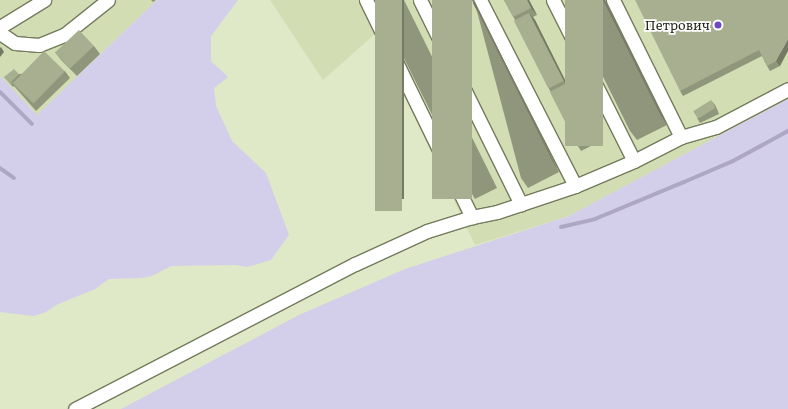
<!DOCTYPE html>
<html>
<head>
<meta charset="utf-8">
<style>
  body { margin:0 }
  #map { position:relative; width:788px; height:409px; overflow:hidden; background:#dfe8c7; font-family:Literata,serif }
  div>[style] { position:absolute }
  .built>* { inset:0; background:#d2ddb4 }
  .green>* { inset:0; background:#d3ceea }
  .stream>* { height:4px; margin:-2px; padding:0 2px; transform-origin:2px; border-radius:2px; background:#ada7c5 }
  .roads { filter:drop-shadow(1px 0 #737b5d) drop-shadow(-1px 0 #737b5d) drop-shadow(0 1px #737b5d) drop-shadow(0 -1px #737b5d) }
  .minor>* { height:13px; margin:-6.5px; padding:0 6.5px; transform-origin:6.5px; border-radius:6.5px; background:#fff }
  .wall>* { inset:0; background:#90967c }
  .shaded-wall>* { inset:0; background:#757a65; transform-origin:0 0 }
  .building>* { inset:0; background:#a7af90; transform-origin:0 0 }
  .dots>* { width:11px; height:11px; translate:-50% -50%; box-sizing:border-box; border:2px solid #fff; border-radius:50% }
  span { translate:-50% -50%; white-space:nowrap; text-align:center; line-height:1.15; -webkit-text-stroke:3.5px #fff; paint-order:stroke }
  .poi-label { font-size:13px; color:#24271b }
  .right { translate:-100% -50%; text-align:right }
</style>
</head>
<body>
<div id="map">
  <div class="built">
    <div style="clip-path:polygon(0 0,157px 0,37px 115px,0 76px)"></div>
    <div style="clip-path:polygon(270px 0,788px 0,788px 99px,569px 216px,475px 245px,375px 34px,323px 80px)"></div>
  </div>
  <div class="green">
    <div style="clip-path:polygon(157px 0,238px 0,211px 36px,211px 61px,228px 77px,214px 88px,216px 106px,232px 141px,266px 173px,289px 235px,271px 260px,247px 267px,236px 265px,171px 266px,152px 276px,142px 278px,109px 279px,95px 289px,56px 305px,46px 312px,34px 316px,0 312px,0 76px,37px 115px)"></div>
    <div style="clip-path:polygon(788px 99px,788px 409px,121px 409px,299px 315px,405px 269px,569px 216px)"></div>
  </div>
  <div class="stream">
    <div style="left:0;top:92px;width:45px;rotate:45deg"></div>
    <div style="left:0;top:168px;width:17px;rotate:36deg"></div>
    <div style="left:561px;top:227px;width:35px;rotate:-13deg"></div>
    <div style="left:595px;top:219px;width:96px;rotate:-22.6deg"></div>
    <div style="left:684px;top:182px;width:53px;rotate:-23.2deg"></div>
    <div style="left:733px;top:161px;width:63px;rotate:-28.6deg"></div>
  </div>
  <div class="roads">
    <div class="minor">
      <div style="left:366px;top:0;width:242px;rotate:64deg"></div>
      <div style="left:420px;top:0;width:228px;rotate:63.7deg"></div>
      <div style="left:480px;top:0;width:209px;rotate:62.9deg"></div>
      <div style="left:553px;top:0;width:180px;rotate:63.3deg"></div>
      <div style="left:613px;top:0;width:153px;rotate:63.6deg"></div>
      <div style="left:0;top:27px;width:52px;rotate:-31.5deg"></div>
      <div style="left:0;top:33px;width:18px;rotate:34deg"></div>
      <div style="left:15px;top:43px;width:24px;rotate:5deg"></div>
      <div style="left:39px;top:45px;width:27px;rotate:-22deg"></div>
      <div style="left:64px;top:35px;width:56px;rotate:-38.5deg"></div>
      <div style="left:75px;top:409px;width:315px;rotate:-27.4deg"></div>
      <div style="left:355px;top:264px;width:79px;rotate:-24.6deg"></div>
      <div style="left:427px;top:231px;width:47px;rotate:-17.3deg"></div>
      <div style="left:472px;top:217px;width:25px;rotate:-11deg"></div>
      <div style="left:497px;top:212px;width:82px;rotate:-18.4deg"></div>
      <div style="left:575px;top:186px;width:64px;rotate:-23deg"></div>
      <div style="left:634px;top:161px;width:53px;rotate:-27.1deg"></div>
      <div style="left:681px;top:137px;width:36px;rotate:-16deg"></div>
      <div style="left:716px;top:127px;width:81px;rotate:-27.8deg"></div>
    </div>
  </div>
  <div class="wall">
    <div style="clip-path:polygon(151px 0,156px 0,153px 2px)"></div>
    <div style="clip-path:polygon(375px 0,404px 0,497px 188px,475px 199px,469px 189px)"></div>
    <div style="clip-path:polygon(474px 0,559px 172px,528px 188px,521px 178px)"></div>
    <div style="clip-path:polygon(504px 0,529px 0,537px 15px,533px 17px,535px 20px,569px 88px,597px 143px,581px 151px,576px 143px,515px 20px)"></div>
    <div style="clip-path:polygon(565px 0,605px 0,667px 125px,637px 140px,630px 131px)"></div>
    <div style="clip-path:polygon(788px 0,780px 66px,770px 71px,767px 66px,762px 56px,683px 96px,680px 91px)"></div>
    <div style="clip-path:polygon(94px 46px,100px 54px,77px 76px,61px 60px,55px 52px)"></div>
    <div style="clip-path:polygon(65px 71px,70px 78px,36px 111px,14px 86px,13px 87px,4px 77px,19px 74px)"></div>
    <div style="clip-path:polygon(715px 105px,719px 114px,700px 123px,697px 118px)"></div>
  </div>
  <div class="shaded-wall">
    <div style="left:402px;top:0;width:2px;height:199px"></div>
    <div style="clip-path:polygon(472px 0,474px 0,559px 172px,553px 162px)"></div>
    <div style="clip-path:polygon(527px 0,529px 0,537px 15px,531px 8px)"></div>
    <div style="clip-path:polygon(603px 0,605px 0,667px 125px,661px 116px)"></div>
    <div style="clip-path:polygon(529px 13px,535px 20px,569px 88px,564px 81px)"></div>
    <div style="clip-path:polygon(788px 39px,788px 51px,780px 66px,776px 61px)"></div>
    <div style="clip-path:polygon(1px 47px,4px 52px,0 57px,0 48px)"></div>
    <div style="clip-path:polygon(565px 84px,571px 91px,597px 143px,591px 136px)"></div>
    <div style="clip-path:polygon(711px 100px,715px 105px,719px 114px,716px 108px)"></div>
  </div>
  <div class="building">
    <div style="left:375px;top:0;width:27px;height:211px"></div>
    <div style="left:432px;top:0;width:40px;height:199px"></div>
    <div style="clip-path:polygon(504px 0,527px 0,531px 8px,513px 17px)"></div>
    <div style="left:565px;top:0;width:38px;height:146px"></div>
    <div style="clip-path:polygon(635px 0,788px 0,788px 39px,776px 61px,767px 66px,759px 50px,680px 91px)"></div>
    <div style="left:529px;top:13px;width:76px;height:17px;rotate:63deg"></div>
    <div style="left:79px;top:30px;width:22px;height:33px;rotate:47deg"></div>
    <div style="left:44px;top:51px;width:29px;height:45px;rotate:44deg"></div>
    <div style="clip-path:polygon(14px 69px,19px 74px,11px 82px,12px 83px,11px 85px,4px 77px)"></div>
    <div style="left:565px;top:84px;width:58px;height:17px;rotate:63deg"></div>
    <div style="left:711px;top:100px;width:9px;height:21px;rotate:58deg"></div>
  </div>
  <div class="dots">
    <div style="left:718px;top:25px;background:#6f49c2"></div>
  </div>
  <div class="poi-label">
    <span class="right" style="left:710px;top:25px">Петрович</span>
  </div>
</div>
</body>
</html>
